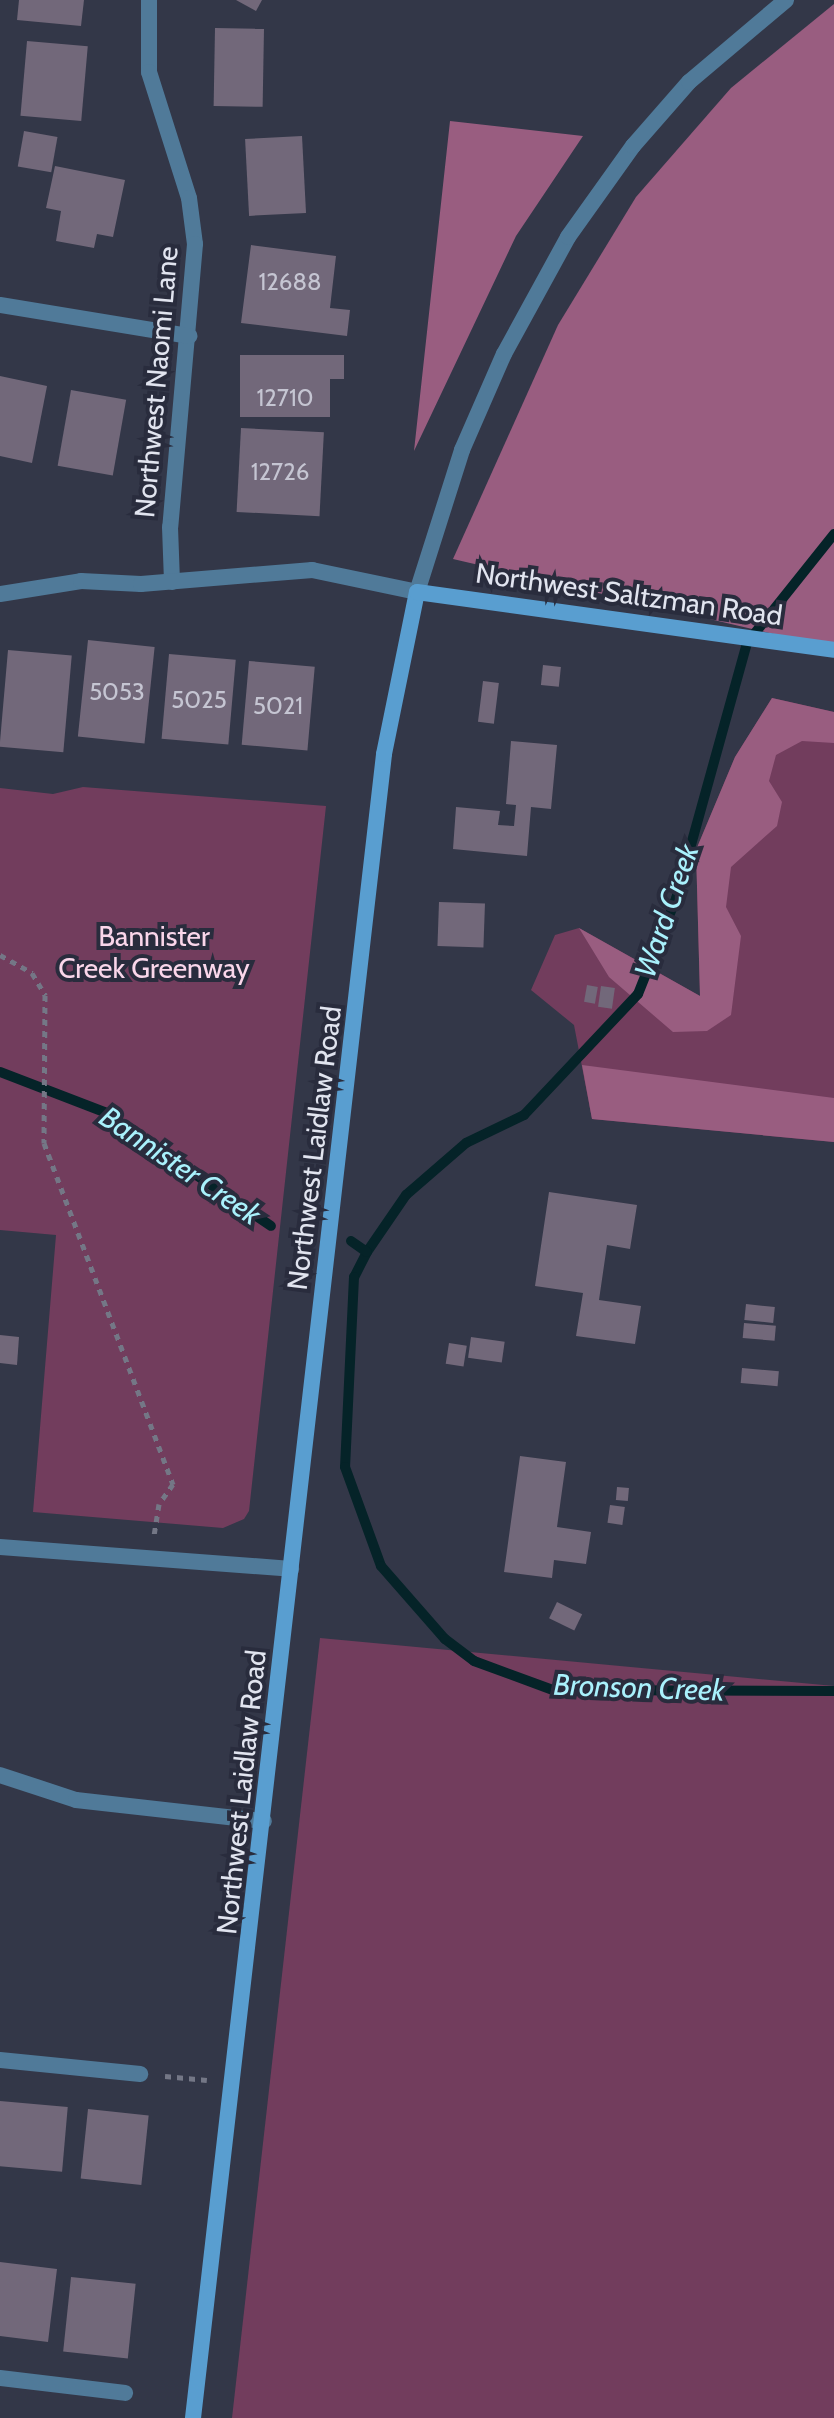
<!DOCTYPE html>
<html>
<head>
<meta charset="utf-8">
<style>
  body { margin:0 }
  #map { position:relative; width:834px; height:2418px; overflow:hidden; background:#333748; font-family:Cabin,sans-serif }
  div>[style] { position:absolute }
  .green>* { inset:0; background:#723d5d }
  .forest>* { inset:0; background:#995d80 }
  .stream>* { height:10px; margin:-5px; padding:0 5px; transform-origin:5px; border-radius:5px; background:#052328 }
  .building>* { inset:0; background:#72687a; transform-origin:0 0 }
  .path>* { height:5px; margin-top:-2.5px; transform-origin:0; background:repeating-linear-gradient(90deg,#747786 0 6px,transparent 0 12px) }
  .service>* { height:16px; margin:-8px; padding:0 8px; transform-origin:8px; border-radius:8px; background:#507a99 }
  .minor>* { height:16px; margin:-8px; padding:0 8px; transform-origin:8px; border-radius:8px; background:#507a99 }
  .tertiary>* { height:16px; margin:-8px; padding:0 8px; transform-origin:8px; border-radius:8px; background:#507a99 }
  .secondary>* { height:16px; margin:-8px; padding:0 8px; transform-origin:8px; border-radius:8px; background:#599ed0 }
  span { translate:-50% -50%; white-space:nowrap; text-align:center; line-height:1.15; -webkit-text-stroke:8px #292c3d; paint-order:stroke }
  .number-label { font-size:24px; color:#c5c5d2 }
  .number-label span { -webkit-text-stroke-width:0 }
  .street-label { font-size:28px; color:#e1e4ef }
  .park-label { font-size:28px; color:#fad6ea }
  .water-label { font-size:30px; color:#a9f1fc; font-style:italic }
</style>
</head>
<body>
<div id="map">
  <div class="green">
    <div style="clip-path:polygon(772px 698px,834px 712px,834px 1142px,592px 1119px,574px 1025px,531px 990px,555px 935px,579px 928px,700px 996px,696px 850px,735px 757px)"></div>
    <div style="clip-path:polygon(83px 787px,326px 806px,249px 1511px,244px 1519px,223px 1528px,33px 1512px,56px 1235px,0 1230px,0 788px,53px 794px)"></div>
    <div style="clip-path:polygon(320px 1638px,834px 1686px,834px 2418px,232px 2418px)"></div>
  </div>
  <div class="forest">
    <div style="clip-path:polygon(834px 4px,834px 648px,453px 559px,558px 325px,636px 197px,731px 88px)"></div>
    <div style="clip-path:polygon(450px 121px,583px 136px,516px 236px,414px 451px)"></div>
    <div style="clip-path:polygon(772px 698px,834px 712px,834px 743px,802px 741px,776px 755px,769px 781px,782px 802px,777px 826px,731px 867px,726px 907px,741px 936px,731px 1015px,707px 1031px,673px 1032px,609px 977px,579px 928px,700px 996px,696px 850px,735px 757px)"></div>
    <div style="clip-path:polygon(582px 1065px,834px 1098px,834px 1142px,592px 1119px)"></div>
  </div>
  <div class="stream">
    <div style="left:834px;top:534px;width:139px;rotate:128.6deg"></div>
    <div style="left:747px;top:643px;width:263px;rotate:105.5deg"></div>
    <div style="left:677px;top:896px;width:105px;rotate:111.7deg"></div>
    <div style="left:638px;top:994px;width:166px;rotate:133.3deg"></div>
    <div style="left:524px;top:1115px;width:64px;rotate:154.2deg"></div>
    <div style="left:466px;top:1143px;width:79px;rotate:139.1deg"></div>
    <div style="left:406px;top:1195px;width:69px;rotate:124.4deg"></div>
    <div style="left:367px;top:1252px;width:28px;rotate:117deg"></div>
    <div style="left:354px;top:1277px;width:190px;rotate:92.7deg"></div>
    <div style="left:345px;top:1467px;width:105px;rotate:70deg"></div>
    <div style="left:381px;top:1566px;width:97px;rotate:48.8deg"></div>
    <div style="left:445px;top:1639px;width:36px;rotate:37deg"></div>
    <div style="left:474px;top:1661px;width:84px;rotate:20.2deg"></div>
    <div style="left:553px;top:1690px;width:281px;rotate:0.2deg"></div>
    <div style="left:0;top:1072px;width:111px;rotate:21deg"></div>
    <div style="left:104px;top:1112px;width:202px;rotate:34.3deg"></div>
    <div style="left:351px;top:1241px;width:19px;rotate:35deg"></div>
  </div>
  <div class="building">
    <div style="clip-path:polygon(19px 0,84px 0,81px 26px,17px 20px)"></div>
    <div style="clip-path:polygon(236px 0,262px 0,256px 11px)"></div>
    <div style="left:215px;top:28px;width:49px;height:78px;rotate:1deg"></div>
    <div style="left:27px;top:41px;width:61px;height:75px;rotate:5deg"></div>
    <div style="left:24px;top:131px;width:34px;height:36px;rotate:10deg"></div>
    <div style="left:302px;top:136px;width:77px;height:57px;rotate:87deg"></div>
    <div style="clip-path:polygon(55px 166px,125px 180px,113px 237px,97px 234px,94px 248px,56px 241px,61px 211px,46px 208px)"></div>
    <div style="clip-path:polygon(251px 245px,336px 256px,330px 308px,350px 310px,347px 336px,241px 323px)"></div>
    <div style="clip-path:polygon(240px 355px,344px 355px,344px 379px,330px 379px,330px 417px,240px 417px)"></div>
    <div style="clip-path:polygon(0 376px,47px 386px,32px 463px,0 456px)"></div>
    <div style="left:71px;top:390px;width:56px;height:77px;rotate:10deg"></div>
    <div style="left:241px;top:428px;width:83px;height:84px;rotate:3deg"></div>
    <div style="left:88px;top:640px;width:67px;height:97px;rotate:6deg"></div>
    <div style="left:8px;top:650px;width:64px;height:97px;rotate:5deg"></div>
    <div style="left:169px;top:654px;width:67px;height:85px;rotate:5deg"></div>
    <div style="left:249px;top:661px;width:66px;height:84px;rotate:5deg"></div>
    <div style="left:543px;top:665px;width:18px;height:20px;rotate:6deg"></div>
    <div style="left:483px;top:681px;width:16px;height:41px;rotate:7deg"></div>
    <div style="clip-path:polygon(511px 741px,557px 745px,551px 809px,531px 807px,527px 856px,453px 849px,456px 807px,500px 811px,498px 825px,514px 826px,516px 805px,506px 804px)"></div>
    <div style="left:439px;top:902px;width:46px;height:44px;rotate:2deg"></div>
    <div style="left:587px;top:985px;width:11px;height:17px;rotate:10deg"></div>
    <div style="left:601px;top:986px;width:14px;height:21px;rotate:8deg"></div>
    <div style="clip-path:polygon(549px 1192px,637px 1205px,630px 1249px,607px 1245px,599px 1300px,641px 1306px,635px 1344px,576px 1336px,583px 1293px,535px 1286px)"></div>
    <div style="left:746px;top:1304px;width:29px;height:16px;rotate:6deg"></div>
    <div style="left:744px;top:1323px;width:32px;height:15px;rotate:5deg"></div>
    <div style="clip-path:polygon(0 1335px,19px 1337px,17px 1365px,0 1363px)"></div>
    <div style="left:471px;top:1337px;width:34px;height:21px;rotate:8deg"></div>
    <div style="left:449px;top:1343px;width:18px;height:21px;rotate:9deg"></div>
    <div style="left:742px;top:1368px;width:37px;height:15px;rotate:5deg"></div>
    <div style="clip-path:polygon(520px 1456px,566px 1462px,557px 1527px,591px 1532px,586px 1564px,554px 1560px,552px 1578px,504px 1572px)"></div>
    <div style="left:617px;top:1487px;width:12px;height:13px;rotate:5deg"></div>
    <div style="left:610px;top:1505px;width:15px;height:18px;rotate:8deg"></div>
    <div style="left:557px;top:1602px;width:28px;height:18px;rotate:26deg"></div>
    <div style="left:0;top:2101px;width:68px;height:65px;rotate:5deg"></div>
    <div style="left:88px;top:2109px;width:61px;height:70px;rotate:6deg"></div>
    <div style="clip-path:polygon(0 2262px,57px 2269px,48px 2342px,0 2336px)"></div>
    <div style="left:71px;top:2277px;width:65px;height:75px;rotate:6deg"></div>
  </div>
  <div class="path">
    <div style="left:0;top:955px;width:37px;rotate:29deg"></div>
    <div style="left:32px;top:973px;width:26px;rotate:59deg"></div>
    <div style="left:45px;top:995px;width:148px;rotate:90.4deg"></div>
    <div style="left:44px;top:1143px;width:365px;rotate:69.3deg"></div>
    <div style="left:173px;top:1484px;width:24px;rotate:125deg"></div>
    <div style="left:159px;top:1504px;width:32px;rotate:99deg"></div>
    <div style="left:165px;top:2076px;width:42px;rotate:5.4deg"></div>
  </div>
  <div class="service">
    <div style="left:0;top:2060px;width:141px;rotate:5.7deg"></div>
    <div style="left:0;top:2378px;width:126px;rotate:6.8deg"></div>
  </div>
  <div class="minor">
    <div style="left:149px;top:0;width:72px;rotate:90deg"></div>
    <div style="left:149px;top:72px;width:132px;rotate:72.4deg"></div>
    <div style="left:189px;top:198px;width:46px;rotate:82.6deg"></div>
    <div style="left:195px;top:244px;width:284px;rotate:95deg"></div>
    <div style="left:170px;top:527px;width:55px;rotate:87.9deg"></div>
    <div style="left:0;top:305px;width:192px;rotate:9.3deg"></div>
    <div style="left:0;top:594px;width:82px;rotate:-9.1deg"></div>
    <div style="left:81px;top:581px;width:60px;rotate:2.9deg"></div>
    <div style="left:141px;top:584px;width:172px;rotate:-4.7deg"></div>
    <div style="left:312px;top:570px;width:107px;rotate:11.8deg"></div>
    <div style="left:0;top:1547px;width:292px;rotate:4.3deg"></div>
    <div style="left:0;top:1775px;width:80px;rotate:18.2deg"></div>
    <div style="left:76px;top:1800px;width:189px;rotate:6.4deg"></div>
  </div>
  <div class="tertiary">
    <div style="left:417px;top:592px;width:149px;rotate:-72.4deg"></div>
    <div style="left:462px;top:450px;width:105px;rotate:-66.4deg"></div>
    <div style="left:504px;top:354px;width:133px;rotate:-61.3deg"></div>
    <div style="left:568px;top:237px;width:112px;rotate:-54.5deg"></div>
    <div style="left:633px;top:146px;width:85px;rotate:-48.8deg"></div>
    <div style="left:689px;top:82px;width:127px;rotate:-40.2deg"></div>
  </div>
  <div class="secondary">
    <div style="left:193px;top:2418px;width:1675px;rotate:-83.45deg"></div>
    <div style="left:384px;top:754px;width:165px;rotate:-78.5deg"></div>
    <div style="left:417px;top:592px;width:421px;rotate:7.9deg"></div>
  </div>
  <div class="number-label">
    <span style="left:290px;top:282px">12688</span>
    <span style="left:285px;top:398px">12710</span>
    <span style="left:280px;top:472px">12726</span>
    <span style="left:117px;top:692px">5053</span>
    <span style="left:199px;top:700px">5025</span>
    <span style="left:278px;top:706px">5021</span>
  </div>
  <div class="street-label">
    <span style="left:156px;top:382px;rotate:-85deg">Northwest Naomi Lane</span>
    <span style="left:629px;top:594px;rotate:8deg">Northwest Saltzman Road</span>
    <span style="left:314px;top:1148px;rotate:-83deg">Northwest Laidlaw Road</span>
    <span style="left:241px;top:1792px;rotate:-84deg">Northwest Laidlaw Road</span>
  </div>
  <div class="park-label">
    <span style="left:154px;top:952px">Bannister<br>Creek Greenway</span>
  </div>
  <div class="water-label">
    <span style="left:667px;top:911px;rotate:-71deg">Ward Creek</span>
    <span style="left:180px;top:1166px;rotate:34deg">Bannister Creek</span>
    <span style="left:639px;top:1688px;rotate:2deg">Bronson Creek</span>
  </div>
</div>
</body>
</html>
